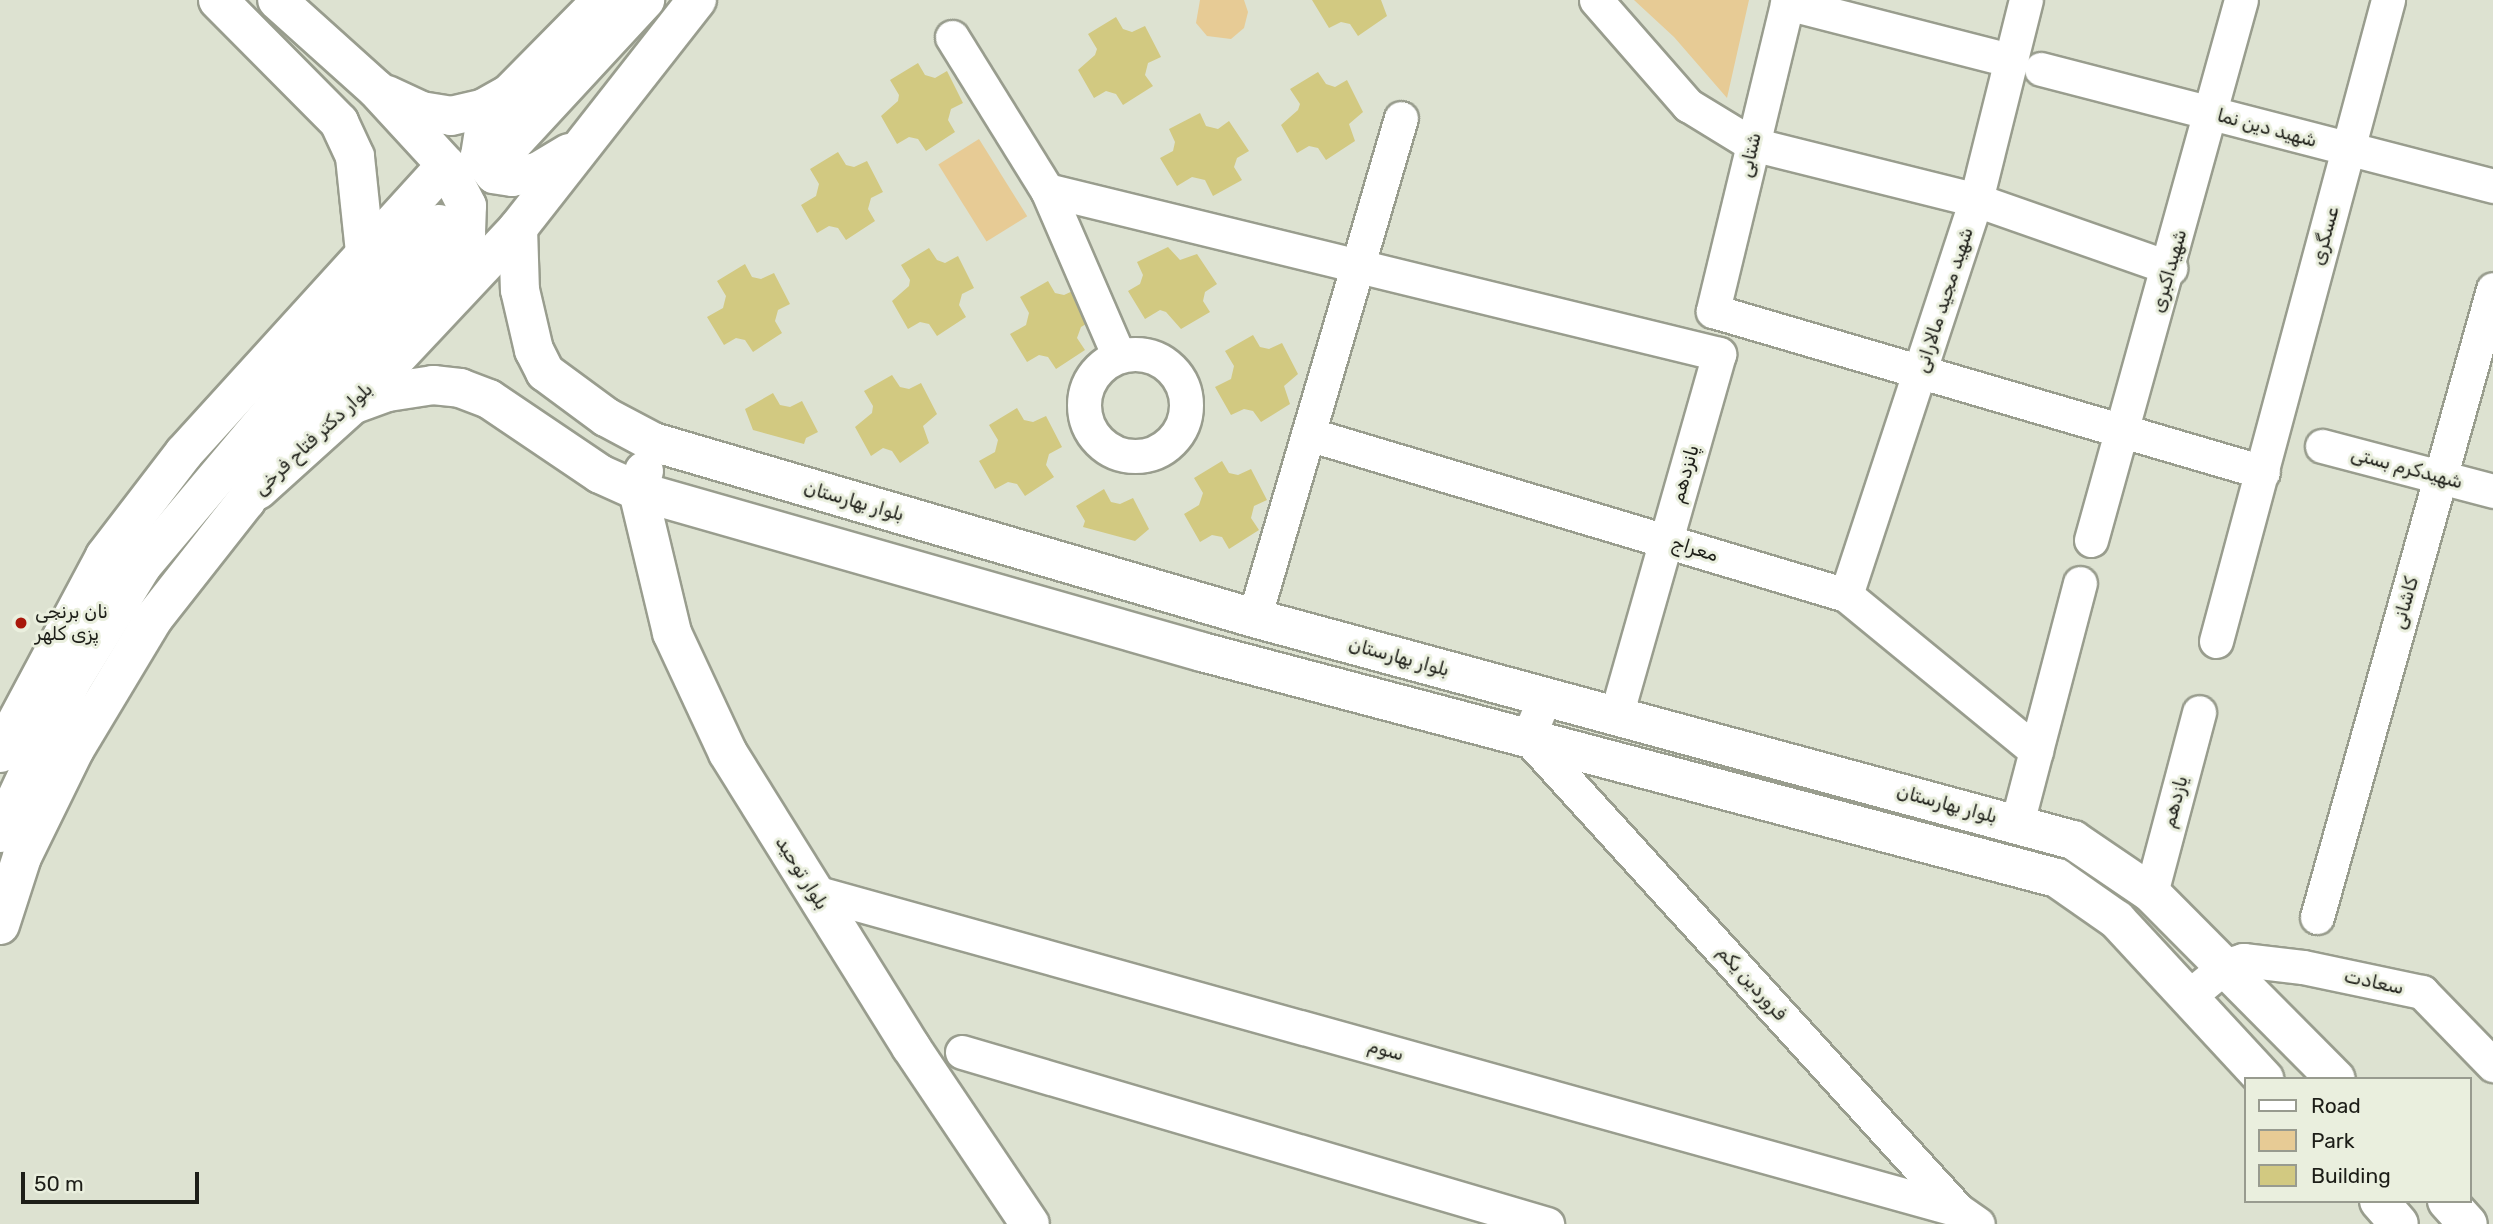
<!DOCTYPE html>
<html>
<head>
<meta charset="utf-8">
<style>
  body { margin:0 }
  #map { position:relative; width:2493px; height:1224px; overflow:hidden; background:#dde2d1; font-family:Rubik,"Noto Sans Arabic",sans-serif }
  div>[style] { position:absolute }
  .green>* { inset:0; background:#e7cb95; transform-origin:0 0 }
  .building>* { inset:0; background:#d2c981 }
  .roads { filter:drop-shadow(2px 0 #999d8e) drop-shadow(-2px 0 #999d8e) drop-shadow(0 2px #999d8e) drop-shadow(0 -2px #999d8e) }
  .minor>* { height:33px; margin:-16.5px; padding:0 16.5px; transform-origin:16.5px; border-radius:16.5px; background:#fff }
  .minor>.ring { margin:-16.5px; padding:0; box-sizing:content-box; background:none; border:33px solid #fff; border-radius:50% }
  .major>* { height:38px; margin:-19px; padding:0 19px; transform-origin:19px; border-radius:19px; background:#fff }
  .highway>* { height:38px; margin:-19px; padding:0 19px; transform-origin:19px; border-radius:19px; background:#fff }
  .dots>* { width:19px; height:19px; translate:-50% -50%; box-sizing:border-box; border:4px solid #eaefde; border-radius:50% }
  span { translate:-50% -50%; white-space:nowrap; text-align:center; line-height:1.15; -webkit-text-stroke:6px #eaefde; paint-order:stroke }
  .street-label { font-size:19px; color:#1d1e18 }
  .poi-label { font-size:19px; color:#1d1e18 }
  .left { translate:0 -50%; text-align:left }
  .legend { position:absolute; left:2244px; top:1077px; width:228px; height:126px; box-sizing:border-box; background:#eaefde; border:2px solid #989b8f; margin:0; padding:9px 12px; list-style:none; font-size:21px; color:#1d1e18 }
  .legend li { display:flex; align-items:center; gap:14px; height:35px }
  .legend b { width:35px; border:2px solid #989b8f }
  .scale { position:absolute; left:21px; top:1172px; width:178px; height:32px; box-sizing:border-box; border:4px solid #1d1e18; border-top:0; padding-left:9px; font-size:21px; line-height:24px; white-space:nowrap; color:#1d1e18; -webkit-text-stroke:5px #eaefde; paint-order:stroke }
</style>
</head>
<body>
<div id="map">
  <div class="green">
    <div style="clip-path:polygon(1200px 0,1244px 0,1248px 12px,1244px 28px,1231px 39px,1207px 36px,1196px 23px)"></div>
    <div style="clip-path:polygon(1634px 0,1749px 0,1727px 98px,1674px 37px)"></div>
    <div style="left:979px;top:139px;width:91px;height:48px;rotate:58deg"></div>
  </div>
  <div class="building">
    <div style="clip-path:polygon(1312px 0,1381px 0,1387px 16px,1358px 36px,1350px 24px,1341px 22px,1329px 28px)"></div>
    <div style="clip-path:polygon(1116px 17px,1123px 29px,1132px 32px,1145px 26px,1161px 57px,1148px 63px,1145px 75px,1153px 86px,1123px 105px,1116px 94px,1106px 91px,1094px 98px,1078px 70px,1095px 55px,1097px 49px,1088px 34px)"></div>
    <div style="clip-path:polygon(918px 63px,925px 75px,935px 78px,947px 71px,963px 103px,951px 109px,948px 120px,955px 132px,926px 151px,918px 139px,909px 137px,897px 144px,881px 116px,898px 101px,899px 95px,890px 80px)"></div>
    <div style="clip-path:polygon(1318px 72px,1326px 84px,1335px 87px,1347px 80px,1363px 112px,1349px 124px,1355px 141px,1326px 160px,1318px 148px,1309px 146px,1297px 153px,1281px 125px,1298px 110px,1300px 104px,1290px 89px)"></div>
    <div style="clip-path:polygon(1200px 113px,1206px 126px,1218px 129px,1229px 121px,1249px 151px,1237px 158px,1234px 167px,1242px 180px,1213px 196px,1205px 180px,1192px 177px,1177px 186px,1160px 158px,1173px 151px,1175px 142px,1169px 129px)"></div>
    <div style="clip-path:polygon(838px 152px,846px 165px,854px 167px,867px 161px,883px 192px,871px 198px,868px 209px,875px 221px,846px 240px,838px 228px,829px 226px,817px 233px,801px 205px,816px 196px,819px 184px,810px 169px)"></div>
    <div style="clip-path:polygon(1168px 247px,1180px 260px,1197px 254px,1217px 284px,1205px 292px,1203px 301px,1210px 312px,1181px 329px,1166px 312px,1160px 310px,1145px 319px,1128px 291px,1140px 284px,1143px 275px,1137px 262px)"></div>
    <div style="clip-path:polygon(929px 248px,937px 260px,945px 263px,958px 256px,974px 288px,962px 294px,959px 305px,966px 317px,937px 336px,929px 324px,920px 322px,908px 329px,892px 301px,909px 286px,910px 280px,901px 265px)"></div>
    <div style="clip-path:polygon(745px 264px,752px 277px,761px 279px,774px 273px,790px 304px,778px 310px,775px 321px,782px 333px,753px 352px,745px 340px,736px 338px,724px 345px,707px 317px,723px 308px,726px 296px,717px 281px)"></div>
    <div style="clip-path:polygon(1048px 281px,1055px 293px,1064px 295px,1077px 289px,1093px 320px,1081px 327px,1077px 338px,1085px 350px,1056px 369px,1048px 357px,1039px 355px,1027px 362px,1010px 334px,1026px 325px,1029px 313px,1020px 297px)"></div>
    <div style="clip-path:polygon(1253px 335px,1260px 347px,1269px 349px,1282px 343px,1298px 374px,1284px 386px,1290px 404px,1261px 422px,1253px 411px,1244px 409px,1231px 415px,1215px 387px,1231px 379px,1234px 366px,1225px 351px)"></div>
    <div style="clip-path:polygon(892px 375px,900px 387px,909px 389px,921px 383px,937px 414px,923px 426px,929px 443px,900px 463px,892px 451px,883px 448px,871px 456px,855px 427px,872px 413px,873px 406px,864px 391px)"></div>
    <div style="clip-path:polygon(773px 393px,780px 405px,790px 407px,802px 401px,818px 432px,806px 438px,804px 444px,753px 430px,745px 409px)"></div>
    <div style="clip-path:polygon(1017px 408px,1024px 420px,1033px 422px,1046px 416px,1062px 447px,1049px 454px,1046px 465px,1054px 477px,1025px 496px,1017px 484px,1008px 482px,995px 489px,979px 461px,995px 452px,998px 440px,989px 425px)"></div>
    <div style="clip-path:polygon(1222px 461px,1229px 473px,1238px 475px,1251px 469px,1267px 500px,1254px 506px,1251px 518px,1259px 530px,1229px 549px,1222px 537px,1212px 535px,1200px 542px,1184px 514px,1199px 505px,1203px 493px,1194px 478px)"></div>
    <div style="clip-path:polygon(1104px 489px,1111px 502px,1120px 504px,1133px 498px,1149px 529px,1135px 541px,1083px 527px,1085px 521px,1076px 506px)"></div>
  </div>
  <div class="roads">
    <div class="minor">
      <div style="left:1596px;top:0;width:140px;rotate:48.8deg"></div>
      <div style="left:1688px;top:105px;width:75px;rotate:31.4deg"></div>
      <div style="left:1752px;top:144px;width:231px;rotate:14deg"></div>
      <div style="left:1976px;top:200px;width:206px;rotate:19.3deg"></div>
      <div style="left:1788px;top:0;width:320px;rotate:103.6deg"></div>
      <div style="left:1713px;top:311px;width:573px;rotate:16.32deg"></div>
      <div style="left:1787px;top:3px;width:213px;rotate:14.4deg"></div>
      <div style="left:952px;top:37px;width:180px;rotate:58.2deg"></div>
      <div style="left:1047px;top:190px;width:692px;rotate:13.71deg"></div>
      <div style="left:1719px;top:354px;width:375px;rotate:105.9deg"></div>
      <div style="left:2041px;top:69px;width:467px;rotate:14.5deg"></div>
      <div style="left:1047px;top:190px;width:181px;rotate:66.6deg"></div>
      <div class="ring" style="left:1084px;top:354px;width:69px;height:69px"></div>
      <div style="left:1308px;top:434px;width:562px;rotate:16.66deg"></div>
      <div style="left:1846px;top:595px;width:246px;rotate:39.4deg"></div>
      <div style="left:2322px;top:446px;width:177px;rotate:14.7deg"></div>
      <div style="left:2091px;top:540px;width:560px;rotate:-74.48deg"></div>
      <div style="left:1846px;top:595px;width:416px;rotate:-71.8deg"></div>
      <div style="left:1976px;top:200px;width:206px;rotate:-76deg"></div>
      <div style="left:1254px;top:618px;width:521px;rotate:-73.62deg"></div>
      <div style="left:2216px;top:641px;width:664px;rotate:-74.98deg"></div>
      <div style="left:1545px;top:696px;width:45px;rotate:112deg"></div>
      <div style="left:1528px;top:738px;width:639px;rotate:47.67deg"></div>
      <div style="left:1958px;top:1210px;width:24px;rotate:35deg"></div>
      <div style="left:2017px;top:823px;width:248px;rotate:-75.3deg"></div>
      <div style="left:814px;top:892px;width:1187px;rotate:15.53deg"></div>
      <div style="left:2151px;top:893px;width:187px;rotate:-75.1deg"></div>
      <div style="left:2317px;top:917px;width:652px;rotate:-74.34deg"></div>
      <div style="left:2188px;top:997px;width:50px;rotate:-39.4deg"></div>
      <div style="left:2227px;top:965px;width:17px;rotate:-17deg"></div>
      <div style="left:2243px;top:960px;width:60px;rotate:6.7deg"></div>
      <div style="left:2303px;top:967px;width:122px;rotate:11.9deg"></div>
      <div style="left:2422px;top:992px;width:102px;rotate:45.8deg"></div>
      <div style="left:962px;top:1052px;width:610px;rotate:16.38deg"></div>
    </div>
    <div class="major">
      <div style="left:508px;top:148px;width:202px;rotate:-47.2deg"></div>
      <div style="left:569px;top:153px;width:37px;rotate:149deg"></div>
      <div style="left:537px;top:172px;width:25px;rotate:169deg"></div>
      <div style="left:512px;top:177px;width:18px;rotate:-171deg"></div>
      <div style="left:494px;top:174px;width:23px;rotate:-128deg"></div>
      <div style="left:480px;top:156px;width:24px;rotate:-81deg"></div>
      <div style="left:484px;top:132px;width:45px;rotate:-56.7deg"></div>
      <div style="left:509px;top:94px;width:132px;rotate:-45.3deg"></div>
      <div style="left:518px;top:228px;width:62px;rotate:88.2deg"></div>
      <div style="left:520px;top:290px;width:62px;rotate:76.9deg"></div>
      <div style="left:534px;top:350px;width:25px;rotate:63deg"></div>
      <div style="left:545px;top:372px;width:76px;rotate:36.4deg"></div>
      <div style="left:606px;top:417px;width:53px;rotate:28deg"></div>
      <div style="left:653px;top:442px;width:626px;rotate:16.32deg"></div>
      <div style="left:1254px;top:618px;width:849px;rotate:15.17deg"></div>
      <div style="left:2073px;top:840px;width:94px;rotate:34.2deg"></div>
      <div style="left:2151px;top:893px;width:262px;rotate:45.2deg"></div>
      <div style="left:352px;top:405px;width:38px;rotate:-20deg"></div>
      <div style="left:388px;top:392px;width:46px;rotate:-8.8deg"></div>
      <div style="left:433px;top:385px;width:27px;rotate:6deg"></div>
      <div style="left:460px;top:388px;width:31px;rotate:21deg"></div>
      <div style="left:489px;top:399px;width:134px;rotate:34deg"></div>
      <div style="left:600px;top:474px;width:42px;rotate:24.1deg"></div>
      <div style="left:638px;top:491px;width:587px;rotate:15.93deg"></div>
      <div style="left:1202px;top:652px;width:884px;rotate:14.81deg"></div>
      <div style="left:2057px;top:878px;width:73px;rotate:35deg"></div>
      <div style="left:2117px;top:920px;width:217px;rotate:47.2deg"></div>
      <div style="left:644px;top:471px;width:21px;rotate:107deg"></div>
      <div style="left:638px;top:491px;width:146px;rotate:76.5deg"></div>
      <div style="left:672px;top:633px;width:132px;rotate:65deg"></div>
      <div style="left:728px;top:753px;width:346px;rotate:58.1deg"></div>
      <div style="left:911px;top:1047px;width:213px;rotate:56.1deg"></div>
      <div style="left:258px;top:490px;width:127px;rotate:-42.1deg"></div>
      <div style="left:352px;top:405px;width:243px;rotate:-46.8deg"></div>
      <div style="left:518px;top:228px;width:290px;rotate:-51.9deg"></div>
      <div style="left:2379px;top:1201px;width:30px;rotate:49deg"></div>
      <div style="left:2447px;top:1201px;width:31px;rotate:48deg"></div>
    </div>
    <div class="highway">
      <div style="left:218px;top:0;width:172px;rotate:45.2deg"></div>
      <div style="left:339px;top:122px;width:38px;rotate:65deg"></div>
      <div style="left:355px;top:157px;width:96px;rotate:84deg"></div>
      <div style="left:387px;top:95px;width:38px;rotate:25deg"></div>
      <div style="left:421px;top:111px;width:30px;rotate:9deg"></div>
      <div style="left:451px;top:116px;width:32px;rotate:-13deg"></div>
      <div style="left:482px;top:109px;width:31px;rotate:-29deg"></div>
      <div style="left:0;top:753px;width:223px;rotate:-61.9deg"></div>
      <div style="left:105px;top:556px;width:130px;rotate:-52.5deg"></div>
      <div style="left:184px;top:453px;width:389px;rotate:-47.7deg"></div>
      <div style="left:0;top:833px;width:167px;rotate:-64.8deg"></div>
      <div style="left:71px;top:682px;width:136px;rotate:-58.5deg"></div>
      <div style="left:142px;top:566px;width:230px;rotate:-49.9deg"></div>
      <div style="left:290px;top:390px;width:223px;rotate:-48.1deg"></div>
      <div style="left:0;top:925px;width:71px;rotate:-72.1deg"></div>
      <div style="left:22px;top:857px;width:120px;rotate:-63.9deg"></div>
      <div style="left:75px;top:749px;width:152px;rotate:-59deg"></div>
      <div style="left:153px;top:619px;width:150px;rotate:-51.8deg"></div>
      <div style="left:246px;top:501px;width:75px;rotate:-58.6deg"></div>
      <div style="left:285px;top:437px;width:236px;rotate:-47.1deg"></div>
      <div style="left:446px;top:264px;width:37px;rotate:-57deg"></div>
      <div style="left:466px;top:233px;width:27px;rotate:-88deg"></div>
      <div style="left:467px;top:206px;width:46px;rotate:-117.1deg"></div>
      <div style="left:446px;top:165px;width:103px;rotate:-132.6deg"></div>
      <div style="left:376px;top:89px;width:133px;rotate:-138deg"></div>
    </div>
  </div>
  <div class="dots">
    <div style="left:21px;top:623px;background:#a9180c"></div>
  </div>
  <div class="street-label">
    <span style="left:2267px;top:128px;rotate:15deg">شهید دین نما</span>
    <span style="left:1750px;top:155px;rotate:-77deg">شتابی</span>
    <span style="left:2325px;top:236px;rotate:-75deg">عسگری</span>
    <span style="left:2169px;top:271px;rotate:-74deg">شهیداکبری</span>
    <span style="left:1944px;top:300px;rotate:-72deg">شهید مجید مالارانی</span>
    <span style="left:313px;top:439px;rotate:-43deg">بلوار دکتر فتاح فرخی</span>
    <span style="left:2407px;top:468px;rotate:15deg">شهیدکرم بستی</span>
    <span style="left:1685px;top:474px;rotate:-74deg">پانزدهم</span>
    <span style="left:854px;top:501px;rotate:16deg">بلوار بهارستان</span>
    <span style="left:1695px;top:549px;rotate:17deg">معراج</span>
    <span style="left:2405px;top:603px;rotate:-74deg">کاشانی</span>
    <span style="left:1399px;top:657px;rotate:15deg">بلوار بهارستان</span>
    <span style="left:2175px;top:802px;rotate:-75deg">یازدهم</span>
    <span style="left:1947px;top:804px;rotate:15deg">بلوار بهارستان</span>
    <span style="left:802px;top:873px;rotate:58deg">بلوار توحید</span>
    <span style="left:2374px;top:982px;rotate:12deg">سعادت</span>
    <span style="left:1752px;top:983px;rotate:48deg">فروردین یکم</span>
    <span style="left:1386px;top:1050px;rotate:16deg">سوم</span>
  </div>
  <div class="poi-label">
    <span class="left" style="left:35px;top:623px">نان برنجی<br>پزی کلهر</span>
  </div>
  <ul class="legend">
  <li><b style="height:9px;background:#fff"></b>Road</li>
  <li><b style="height:19px;background:#e7cb95"></b>Park</li>
  <li><b style="height:19px;background:#d2c981"></b>Building</li>
  </ul>
  <div class="scale">50 m</div>
</div>
</body>
</html>
